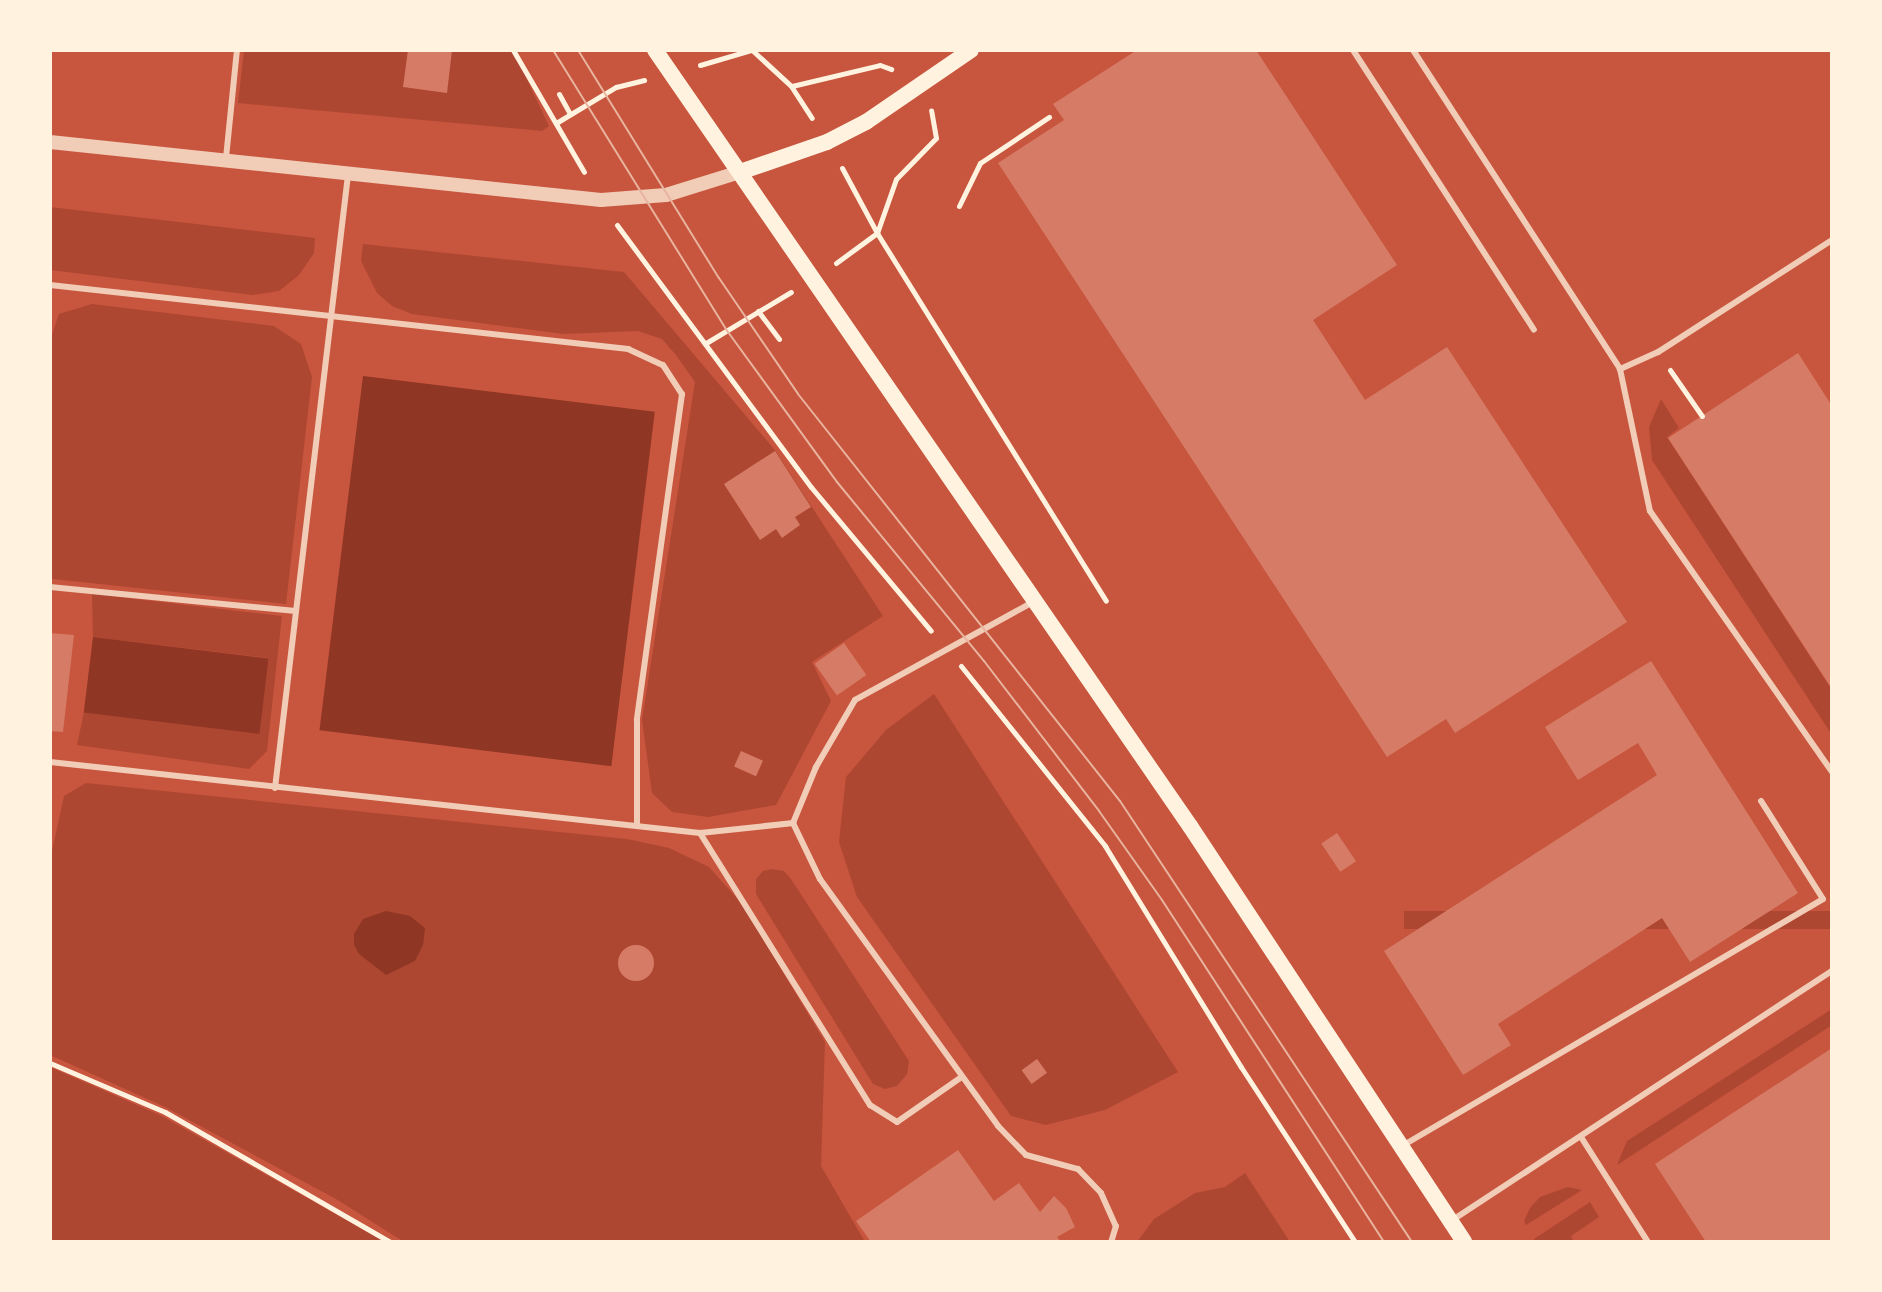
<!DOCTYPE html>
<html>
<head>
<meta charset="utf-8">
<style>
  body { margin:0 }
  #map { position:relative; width:1882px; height:1292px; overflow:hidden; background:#c8553d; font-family:Jost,sans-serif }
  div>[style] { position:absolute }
  .green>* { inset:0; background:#ae4732; transform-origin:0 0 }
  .water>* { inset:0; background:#8f3625; transform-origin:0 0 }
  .building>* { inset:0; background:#d67c66; transform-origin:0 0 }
  .round { border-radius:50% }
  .path>* { height:5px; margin:-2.5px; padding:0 2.5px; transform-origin:2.5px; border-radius:2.5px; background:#fff3e0 }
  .service>* { height:6px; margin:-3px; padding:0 3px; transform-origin:3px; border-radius:3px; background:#f1ccb7 }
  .tertiary>* { height:14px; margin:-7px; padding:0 7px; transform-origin:7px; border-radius:7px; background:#f1ccb7 }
  .secondary>* { height:16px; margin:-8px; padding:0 8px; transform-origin:8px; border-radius:8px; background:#fff3e0 }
  .tram>* { height:2px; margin:-1px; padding:0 1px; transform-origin:1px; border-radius:1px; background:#e9b49f }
  span { translate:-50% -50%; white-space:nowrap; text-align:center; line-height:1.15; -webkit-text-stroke:7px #fff3e0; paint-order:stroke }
  .frame { position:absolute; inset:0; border:52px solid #fff3e0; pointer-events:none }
</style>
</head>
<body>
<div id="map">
  <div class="green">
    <div style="clip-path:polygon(244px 50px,513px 50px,549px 126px,542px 131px,238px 103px)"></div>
    <div style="clip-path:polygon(50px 207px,315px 238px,314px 253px,299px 275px,279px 291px,253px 295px,50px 270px)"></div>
    <div style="clip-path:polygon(363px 244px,624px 272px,774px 449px,883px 616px,812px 662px,831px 701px,776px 805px,708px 817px,672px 812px,652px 793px,642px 720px,695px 382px,676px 355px,662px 339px,638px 331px,564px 334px,412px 314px,392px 306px,377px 293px,361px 261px)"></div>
    <div style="clip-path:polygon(92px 304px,274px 326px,301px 344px,312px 377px,286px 604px,53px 579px,50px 576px,50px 340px,59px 314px)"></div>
    <div style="clip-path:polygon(1661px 399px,1679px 428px,1667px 437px,1832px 690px,1832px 735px,1652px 460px,1649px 427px)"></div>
    <div style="clip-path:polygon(92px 594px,282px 616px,267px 751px,249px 769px,77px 745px,84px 712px,259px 733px,269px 658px,93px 637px)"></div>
    <div style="clip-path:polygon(934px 694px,1178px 1072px,1105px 1110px,1046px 1125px,1011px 1116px,857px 897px,839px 842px,846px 777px,886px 730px)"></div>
    <div style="clip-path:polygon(86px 783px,627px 839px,669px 848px,709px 867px,742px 904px,825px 1042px,821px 1166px,865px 1242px,404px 1242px,336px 1199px,165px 1107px,50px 1055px,50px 860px,64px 796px)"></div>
    <div style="clip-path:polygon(772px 869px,784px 871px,791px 879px,909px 1061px,907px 1074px,897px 1086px,885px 1089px,873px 1084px,756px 894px,756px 879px,763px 871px)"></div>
    <div style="left:1832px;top:911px;width:18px;height:428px;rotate:90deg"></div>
    <div style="clip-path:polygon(1832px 1009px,1832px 1025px,1617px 1165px,1627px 1141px)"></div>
    <div style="clip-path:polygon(50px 1067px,162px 1116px,385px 1242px,50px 1242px)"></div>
    <div style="clip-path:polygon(1245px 1173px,1290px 1242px,1137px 1242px,1154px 1219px,1195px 1193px,1225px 1187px)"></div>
    <div style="clip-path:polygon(1568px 1187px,1582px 1190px,1526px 1225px,1524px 1221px,1530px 1208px,1540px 1197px)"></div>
    <div style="clip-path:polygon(1590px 1202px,1599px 1217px,1571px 1236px,1574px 1242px,1536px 1242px,1534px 1239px)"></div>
  </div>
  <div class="water">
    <div style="left:363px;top:376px;width:294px;height:357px;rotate:7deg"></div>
    <div style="left:93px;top:637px;width:177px;height:76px;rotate:7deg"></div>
    <div style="clip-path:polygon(386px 911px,410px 916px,425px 928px,423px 945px,415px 961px,386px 975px,359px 954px,354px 945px,354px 934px,363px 919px)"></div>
  </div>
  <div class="building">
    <div style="clip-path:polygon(408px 50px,452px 50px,447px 93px,403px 87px)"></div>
    <div style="clip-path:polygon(1137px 50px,1256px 50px,1397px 265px,1313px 320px,1365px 400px,1447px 347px,1627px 622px,1455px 733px,1446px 719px,1387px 757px,998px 163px,1064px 120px,1053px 104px)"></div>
    <div style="clip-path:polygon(1798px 353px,1832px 406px,1832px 689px,1668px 438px)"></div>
    <div style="clip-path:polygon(775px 451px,811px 507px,795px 517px,800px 525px,782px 538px,776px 529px,760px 540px,724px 484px)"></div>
    <div style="clip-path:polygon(50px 633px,74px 635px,63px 732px,50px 731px)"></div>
    <div style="left:844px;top:643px;width:39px;height:36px;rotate:55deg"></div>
    <div style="clip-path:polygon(1651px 661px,1798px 893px,1690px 962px,1662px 918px,1498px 1024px,1511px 1045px,1463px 1075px,1384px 951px,1657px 775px,1638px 743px,1578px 780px,1545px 727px)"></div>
    <div style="left:741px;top:751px;width:24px;height:17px;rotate:24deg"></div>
    <div style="left:1337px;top:833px;width:34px;height:19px;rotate:56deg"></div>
    <div class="round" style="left:618px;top:945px;width:36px;height:36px"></div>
    <div style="clip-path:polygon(1832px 1048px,1832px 1242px,1706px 1242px,1655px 1164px)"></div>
    <div style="left:1037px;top:1059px;width:17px;height:19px;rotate:54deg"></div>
    <div style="clip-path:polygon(958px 1150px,994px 1201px,1019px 1183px,1040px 1212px,1054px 1196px,1066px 1208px,1075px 1227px,1057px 1237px,1061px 1242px,871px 1242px,856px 1221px)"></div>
  </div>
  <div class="path">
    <div style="left:513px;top:50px;width:141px;rotate:59.8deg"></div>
    <div style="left:752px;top:50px;width:53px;rotate:42.7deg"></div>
    <div style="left:791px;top:86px;width:38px;rotate:57deg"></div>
    <div style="left:700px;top:65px;width:53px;rotate:-16.4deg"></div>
    <div style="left:792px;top:86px;width:90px;rotate:-13.4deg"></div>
    <div style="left:880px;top:65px;width:12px;rotate:20deg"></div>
    <div style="left:559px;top:94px;width:23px;rotate:61deg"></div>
    <div style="left:556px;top:123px;width:70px;rotate:-31deg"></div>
    <div style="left:616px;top:87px;width:29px;rotate:-14deg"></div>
    <div style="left:842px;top:168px;width:74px;rotate:61.7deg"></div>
    <div style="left:877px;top:233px;width:433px;rotate:58.1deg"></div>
    <div style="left:959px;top:206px;width:48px;rotate:-64deg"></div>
    <div style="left:980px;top:163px;width:83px;rotate:-33.7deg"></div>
    <div style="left:617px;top:225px;width:326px;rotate:53.5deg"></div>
    <div style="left:811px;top:487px;width:187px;rotate:50.2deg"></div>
    <div style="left:836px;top:263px;width:51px;rotate:-36.2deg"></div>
    <div style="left:877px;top:233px;width:57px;rotate:-70.6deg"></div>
    <div style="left:896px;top:179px;width:57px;rotate:-45.7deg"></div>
    <div style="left:936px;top:138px;width:28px;rotate:-100deg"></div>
    <div style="left:758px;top:311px;width:35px;rotate:53deg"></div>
    <div style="left:706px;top:343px;width:99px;rotate:-31deg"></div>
    <div style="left:1670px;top:370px;width:56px;rotate:55.2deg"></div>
    <div style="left:961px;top:666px;width:231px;rotate:51.3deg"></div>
    <div style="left:1105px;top:846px;width:259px;rotate:58.4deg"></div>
    <div style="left:1241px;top:1067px;width:209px;rotate:56.9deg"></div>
    <div style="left:50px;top:1063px;width:125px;rotate:23.1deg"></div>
    <div style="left:165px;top:1112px;width:260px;rotate:30deg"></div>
  </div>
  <div class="service">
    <div style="left:1353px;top:50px;width:333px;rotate:57.1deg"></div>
    <div style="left:1413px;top:50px;width:380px;rotate:57deg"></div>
    <div style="left:226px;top:158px;width:109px;rotate:-84.2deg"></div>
    <div style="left:1832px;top:240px;width:207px;rotate:147.2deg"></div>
    <div style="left:1658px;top:352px;width:42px;rotate:155.9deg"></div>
    <div style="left:1620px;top:369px;width:145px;rotate:78.1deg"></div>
    <div style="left:1650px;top:511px;width:318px;rotate:55.1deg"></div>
    <div style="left:50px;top:285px;width:582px;rotate:6.32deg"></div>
    <div style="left:628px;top:349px;width:38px;rotate:25deg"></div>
    <div style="left:663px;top:365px;width:35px;rotate:57deg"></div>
    <div style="left:682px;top:394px;width:329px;rotate:97.9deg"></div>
    <div style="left:637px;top:720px;width:106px;rotate:90deg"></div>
    <div style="left:50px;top:587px;width:247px;rotate:5.6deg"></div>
    <div style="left:1033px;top:602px;width:203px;rotate:151.2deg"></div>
    <div style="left:855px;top:700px;width:78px;rotate:120.2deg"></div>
    <div style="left:816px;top:767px;width:61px;rotate:112.3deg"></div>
    <div style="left:793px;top:823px;width:62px;rotate:64.3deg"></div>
    <div style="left:820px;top:879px;width:304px;rotate:54.2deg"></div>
    <div style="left:998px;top:1126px;width:40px;rotate:46deg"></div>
    <div style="left:1026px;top:1155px;width:54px;rotate:15.1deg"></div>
    <div style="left:1078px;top:1169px;width:33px;rotate:46deg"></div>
    <div style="left:1101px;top:1193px;width:36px;rotate:66deg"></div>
    <div style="left:1116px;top:1226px;width:17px;rotate:107deg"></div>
    <div style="left:50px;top:762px;width:654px;rotate:6.23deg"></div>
    <div style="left:700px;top:833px;width:94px;rotate:-6.1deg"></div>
    <div style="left:275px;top:788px;width:617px;rotate:-83.21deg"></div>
    <div style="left:700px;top:833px;width:321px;rotate:58deg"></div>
    <div style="left:870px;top:1105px;width:32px;rotate:32deg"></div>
    <div style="left:897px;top:1122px;width:77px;rotate:-34.9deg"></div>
    <div style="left:1581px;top:1137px;width:125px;rotate:57.5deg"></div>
    <div style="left:1402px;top:1146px;width:488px;rotate:-30.4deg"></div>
    <div style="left:1823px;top:899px;width:116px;rotate:-122.3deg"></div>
    <div style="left:1451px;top:1221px;width:456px;rotate:-33.3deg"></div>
  </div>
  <div class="tertiary">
    <div style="left:50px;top:142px;width:554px;rotate:6.01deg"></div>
    <div style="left:601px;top:200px;width:65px;rotate:-4.4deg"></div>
    <div style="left:666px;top:195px;width:77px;rotate:-17.3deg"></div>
  </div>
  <div class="secondary">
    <div style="left:655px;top:50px;width:943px;rotate:55.42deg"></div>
    <div style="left:1190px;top:826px;width:498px;rotate:56.6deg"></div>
    <div style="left:740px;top:172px;width:92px;rotate:-19deg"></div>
    <div style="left:827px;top:142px;width:44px;rotate:-27.1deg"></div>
    <div style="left:866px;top:122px;width:127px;rotate:-34.4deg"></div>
  </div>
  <div class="tram">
    <div style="left:553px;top:50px;width:332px;rotate:58.2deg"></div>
    <div style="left:728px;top:332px;width:185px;rotate:54deg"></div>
    <div style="left:837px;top:482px;width:232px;rotate:50.6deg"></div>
    <div style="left:984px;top:661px;width:189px;rotate:52.5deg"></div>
    <div style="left:1099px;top:811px;width:109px;rotate:54.7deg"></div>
    <div style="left:1162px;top:900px;width:408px;rotate:57deg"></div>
    <div style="left:578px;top:50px;width:268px;rotate:58.3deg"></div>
    <div style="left:719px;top:278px;width:140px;rotate:55.7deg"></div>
    <div style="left:798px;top:394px;width:519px;rotate:51.65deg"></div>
    <div style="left:1120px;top:801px;width:529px;rotate:56.49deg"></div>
  </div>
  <div class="frame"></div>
</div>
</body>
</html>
